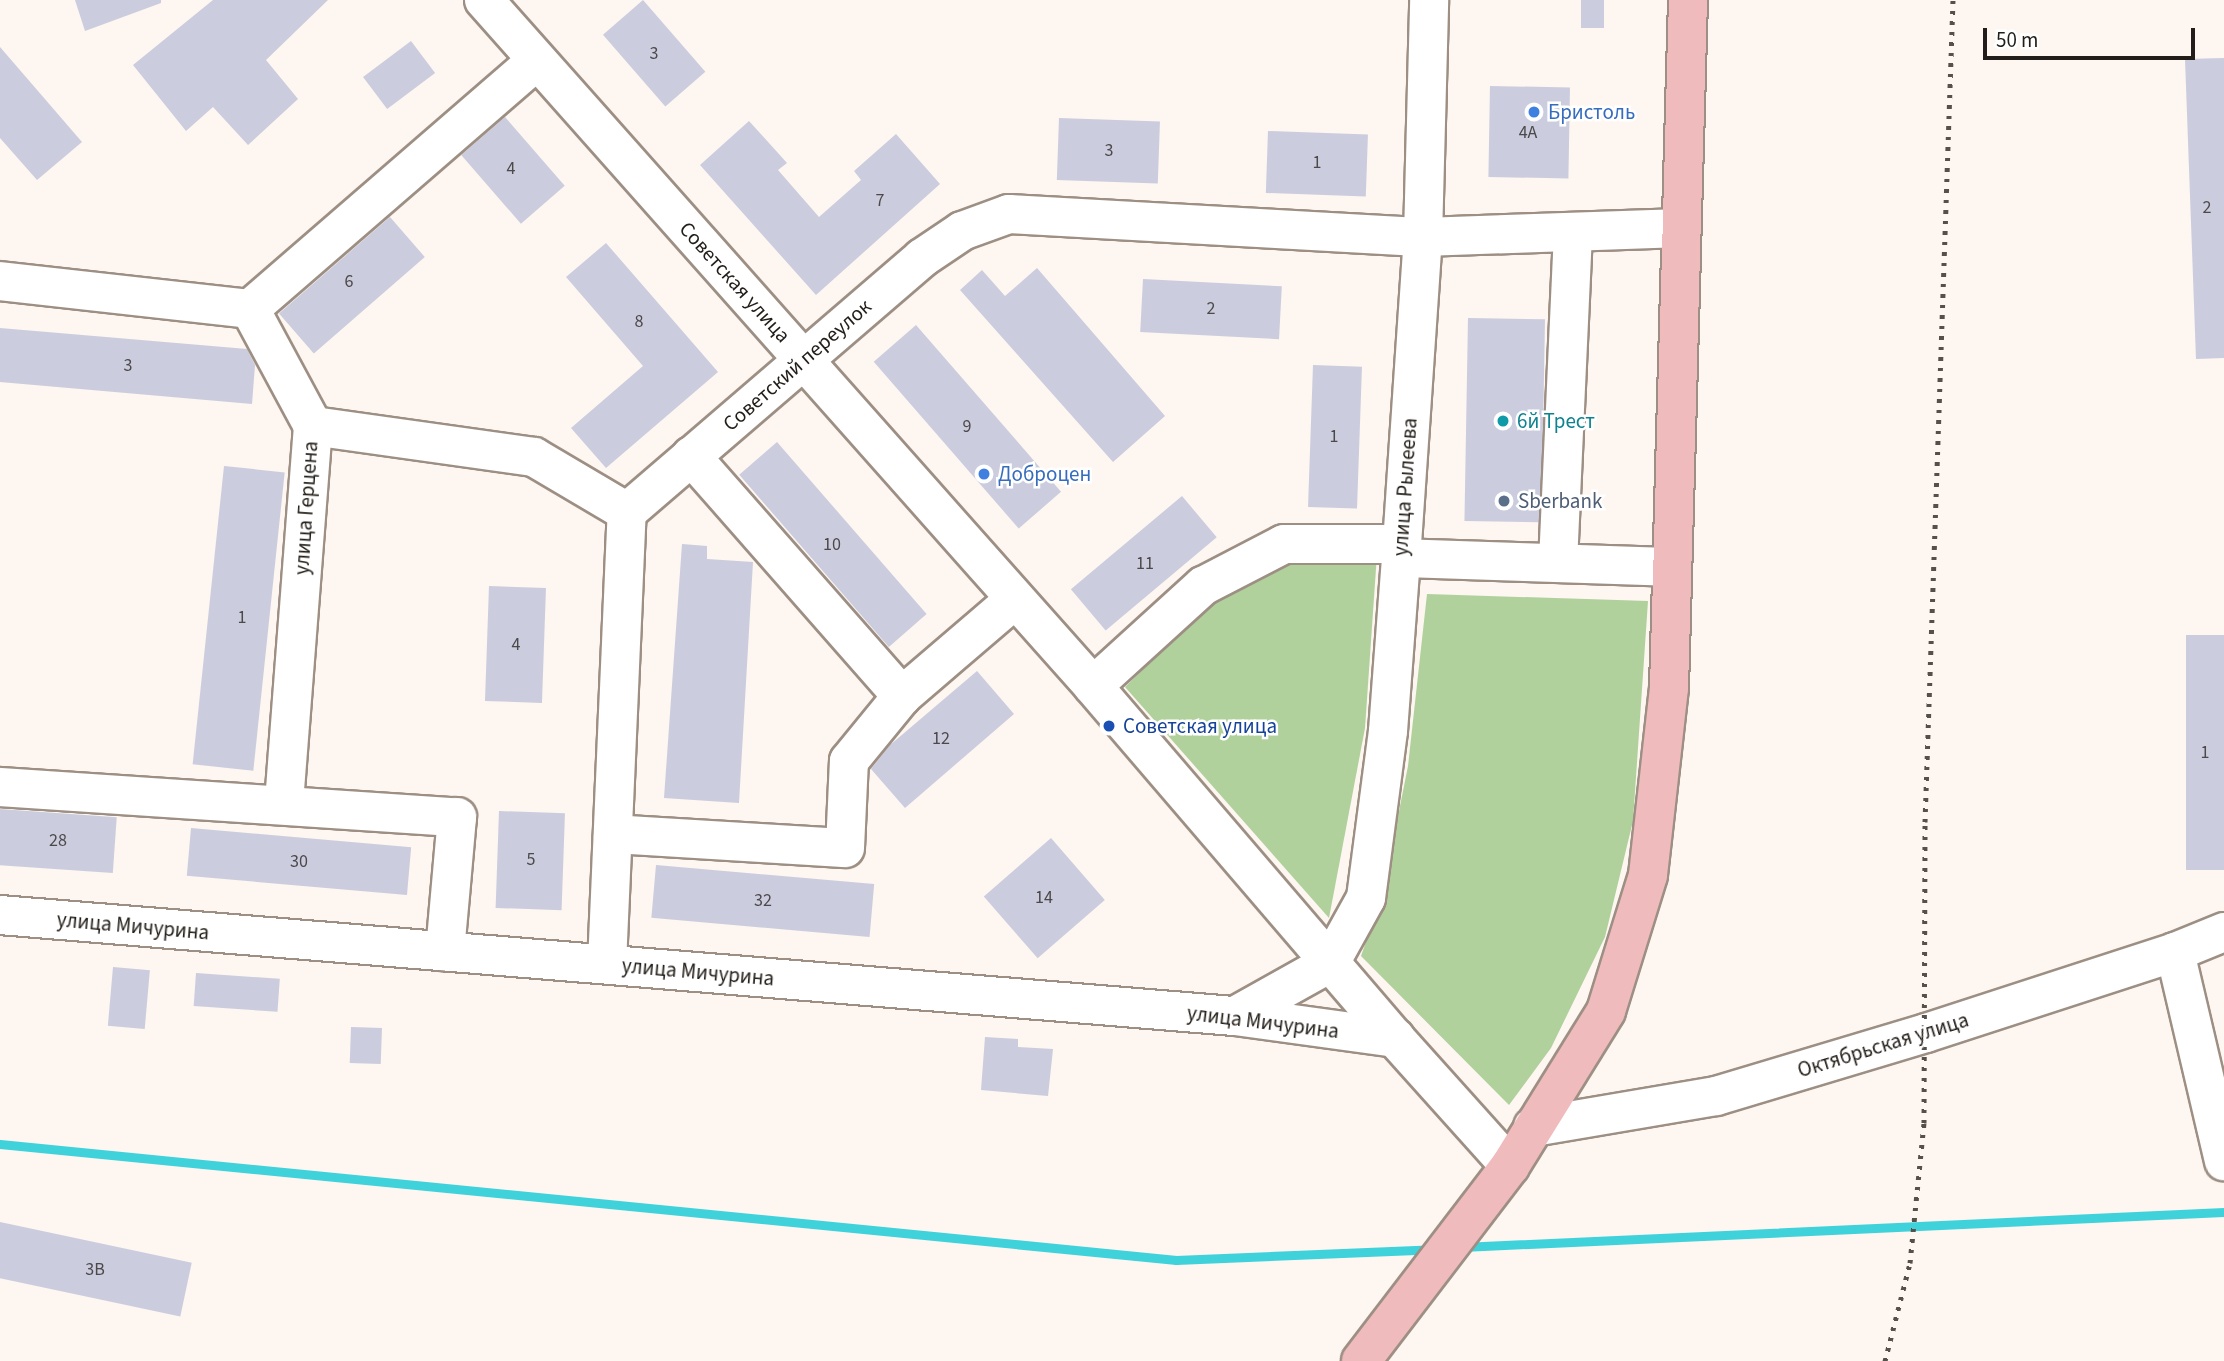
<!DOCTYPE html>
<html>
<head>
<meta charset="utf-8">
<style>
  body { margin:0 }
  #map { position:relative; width:2224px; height:1361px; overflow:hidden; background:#fdf6f1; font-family:"Source Sans 3",sans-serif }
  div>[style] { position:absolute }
  .green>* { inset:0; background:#b0d09c }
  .stream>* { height:9px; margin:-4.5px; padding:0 4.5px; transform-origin:4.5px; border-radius:4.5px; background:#3fd2db }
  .building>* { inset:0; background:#cbccde; transform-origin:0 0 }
  .roads { filter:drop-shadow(2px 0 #9d8f83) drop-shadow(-2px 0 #9d8f83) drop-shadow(0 2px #9d8f83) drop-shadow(0 -2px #9d8f83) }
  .minor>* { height:38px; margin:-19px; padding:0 19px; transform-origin:19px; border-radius:19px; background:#fff }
  .major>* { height:38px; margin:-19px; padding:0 19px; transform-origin:19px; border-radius:19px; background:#f0bbbc }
  .rail>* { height:5px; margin-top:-2.5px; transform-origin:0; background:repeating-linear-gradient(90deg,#56504b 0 3.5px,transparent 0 10.5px) }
  .dots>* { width:19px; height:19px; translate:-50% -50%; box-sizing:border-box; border:4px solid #fff; border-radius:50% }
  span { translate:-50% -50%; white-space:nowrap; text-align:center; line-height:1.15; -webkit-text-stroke:5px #fff; paint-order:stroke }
  .number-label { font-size:18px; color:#4c494a }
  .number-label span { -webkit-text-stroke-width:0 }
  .shop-label { font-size:21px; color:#366cbe }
  .left { translate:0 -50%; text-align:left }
  .street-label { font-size:21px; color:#221d18 }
  .culture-label { font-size:21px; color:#0d838f }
  .service-label { font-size:21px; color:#4e5e75 }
  .transit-label { font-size:21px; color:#164399 }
  .scale { position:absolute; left:1983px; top:28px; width:212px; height:32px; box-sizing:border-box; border:4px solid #221d18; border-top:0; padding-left:9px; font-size:21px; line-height:24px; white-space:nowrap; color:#221d18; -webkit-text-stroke:5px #fff; paint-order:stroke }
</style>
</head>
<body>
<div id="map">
  <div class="green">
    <div style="clip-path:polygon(1298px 553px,1377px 554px,1365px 728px,1329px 918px,1125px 687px,1209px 605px)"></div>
    <div style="clip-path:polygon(1427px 594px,1648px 601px,1633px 821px,1605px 937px,1551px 1048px,1509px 1105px,1361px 956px,1382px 896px,1408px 766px)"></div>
  </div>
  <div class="stream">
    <div style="left:0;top:1144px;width:1182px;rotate:5.63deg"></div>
    <div style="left:1176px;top:1260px;width:258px;rotate:-2.4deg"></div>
    <div style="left:1462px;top:1247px;width:763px;rotate:-2.63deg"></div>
  </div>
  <div class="building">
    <div style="clip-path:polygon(75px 0,161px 0,161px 3px,85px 31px)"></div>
    <div style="clip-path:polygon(213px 0,328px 0,266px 60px,298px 99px,248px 145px,213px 107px,186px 131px,133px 65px)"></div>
    <div style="left:643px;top:0;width:95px;height:53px;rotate:49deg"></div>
    <div style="left:1581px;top:0;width:23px;height:28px"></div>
    <div style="left:411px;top:41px;width:40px;height:60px;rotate:53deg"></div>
    <div style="clip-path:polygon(0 47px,82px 142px,37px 180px,0 138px)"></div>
    <div style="clip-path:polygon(2224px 58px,2224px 358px,2196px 359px,2185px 59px)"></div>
    <div style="left:1490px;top:86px;width:80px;height:91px;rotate:1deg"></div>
    <div style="left:505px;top:117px;width:91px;height:58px;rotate:49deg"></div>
    <div style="left:1059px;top:118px;width:101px;height:62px;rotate:2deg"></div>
    <div style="clip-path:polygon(749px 121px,787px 163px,778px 170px,819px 217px,861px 180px,854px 171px,896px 134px,940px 184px,816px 295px,700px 165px)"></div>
    <div style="left:1268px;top:131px;width:100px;height:62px;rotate:2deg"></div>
    <div style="left:390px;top:217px;width:53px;height:147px;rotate:49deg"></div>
    <div style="clip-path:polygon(606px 243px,718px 372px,606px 468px,571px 428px,643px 366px,566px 277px)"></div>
    <div style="clip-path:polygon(1037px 268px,1165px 416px,1113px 462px,960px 290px,982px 270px,1005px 296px)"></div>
    <div style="left:1143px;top:279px;width:139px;height:53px;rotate:3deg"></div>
    <div style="left:1468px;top:318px;width:77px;height:203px;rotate:1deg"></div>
    <div style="left:916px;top:325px;width:221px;height:56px;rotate:49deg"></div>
    <div style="clip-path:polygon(0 328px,247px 349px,255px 365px,252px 404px,0 382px)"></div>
    <div style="left:1313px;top:365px;width:49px;height:142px;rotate:2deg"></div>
    <div style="left:777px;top:442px;width:228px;height:50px;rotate:49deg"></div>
    <div style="left:224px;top:466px;width:61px;height:300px;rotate:6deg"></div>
    <div style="left:1182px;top:496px;width:54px;height:145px;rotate:50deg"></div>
    <div style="clip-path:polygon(682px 544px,707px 546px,707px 559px,753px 562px,739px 803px,664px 798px)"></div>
    <div style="left:489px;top:586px;width:57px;height:115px;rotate:2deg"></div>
    <div style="left:2224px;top:635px;width:235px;height:38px;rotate:90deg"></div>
    <div style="clip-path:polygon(977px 671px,1014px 714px,905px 808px,871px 769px,890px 745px)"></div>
    <div style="left:0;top:809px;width:117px;height:56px;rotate:4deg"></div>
    <div style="left:499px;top:811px;width:66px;height:97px;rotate:2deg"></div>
    <div style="left:191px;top:828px;width:221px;height:48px;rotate:5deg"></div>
    <div style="left:1051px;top:838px;width:82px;height:89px;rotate:49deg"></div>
    <div style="left:656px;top:865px;width:219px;height:53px;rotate:5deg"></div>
    <div style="left:113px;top:967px;width:37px;height:59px;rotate:5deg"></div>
    <div style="left:196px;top:973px;width:84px;height:33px;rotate:4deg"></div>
    <div style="left:351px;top:1027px;width:31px;height:36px;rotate:2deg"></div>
    <div style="clip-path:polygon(985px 1037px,1018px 1039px,1018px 1047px,1053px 1049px,1048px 1096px,981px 1090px)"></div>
    <div style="left:0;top:1222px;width:196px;height:55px;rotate:12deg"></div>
  </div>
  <div class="roads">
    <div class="minor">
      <div style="left:484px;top:0;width:917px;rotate:48.4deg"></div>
      <div style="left:1093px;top:686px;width:464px;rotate:49.4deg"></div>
      <div style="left:1395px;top:1038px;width:172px;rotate:48.1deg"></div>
      <div style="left:0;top:281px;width:252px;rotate:6.4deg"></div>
      <div style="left:250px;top:309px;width:133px;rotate:61.7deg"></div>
      <div style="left:313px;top:426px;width:380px;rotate:94.4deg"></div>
      <div style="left:250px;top:309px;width:379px;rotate:-40.9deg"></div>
      <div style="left:313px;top:426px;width:223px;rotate:8deg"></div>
      <div style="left:534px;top:457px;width:108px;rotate:30.6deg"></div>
      <div style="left:691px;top:456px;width:320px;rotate:48.7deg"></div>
      <div style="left:902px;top:696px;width:149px;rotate:-40.6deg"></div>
      <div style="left:1401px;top:558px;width:271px;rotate:1.9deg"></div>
      <div style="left:1558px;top:563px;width:331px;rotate:-87.4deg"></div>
      <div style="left:1093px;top:686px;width:149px;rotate:-42.3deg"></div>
      <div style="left:1203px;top:586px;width:91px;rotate:-27.4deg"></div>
      <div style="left:1284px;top:544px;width:118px"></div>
      <div style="left:0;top:787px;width:458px;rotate:3.8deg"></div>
      <div style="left:457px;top:817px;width:135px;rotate:95.1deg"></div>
      <div style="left:613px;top:834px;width:232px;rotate:3.5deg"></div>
      <div style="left:845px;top:848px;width:87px;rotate:-87.4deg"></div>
      <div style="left:849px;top:761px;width:84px;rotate:-50.8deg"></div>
      <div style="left:0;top:915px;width:1239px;rotate:4.68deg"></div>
      <div style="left:1235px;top:1016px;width:162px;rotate:7.8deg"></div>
      <div style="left:2175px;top:952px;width:215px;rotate:76.8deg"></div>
      <div style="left:607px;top:964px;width:452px;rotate:-87.5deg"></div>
      <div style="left:627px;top:512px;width:389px;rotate:-40.7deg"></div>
      <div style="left:922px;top:258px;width:48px;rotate:-34deg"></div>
      <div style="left:962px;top:231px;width:50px;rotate:-19.9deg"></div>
      <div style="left:1009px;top:214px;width:415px;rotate:3.2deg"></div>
      <div style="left:1423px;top:237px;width:259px;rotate:-2deg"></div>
      <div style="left:1235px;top:1016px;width:109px;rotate:-29.2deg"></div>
      <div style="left:1330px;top:963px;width:74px;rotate:-61deg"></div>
      <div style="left:1366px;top:898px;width:168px;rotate:-82.5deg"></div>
      <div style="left:1388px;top:731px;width:188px;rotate:-85.7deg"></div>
      <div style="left:1402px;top:544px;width:308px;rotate:-86.1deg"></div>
      <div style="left:1423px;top:237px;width:237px;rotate:-88.5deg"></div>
      <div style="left:1533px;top:1127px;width:186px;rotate:-9.6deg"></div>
      <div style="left:1716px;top:1096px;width:219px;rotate:-16.7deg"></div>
      <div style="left:1926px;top:1033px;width:262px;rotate:-18deg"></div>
      <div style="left:2175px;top:952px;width:53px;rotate:-22.2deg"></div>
    </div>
    <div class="major">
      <div style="left:1361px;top:1361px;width:245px;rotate:-52.6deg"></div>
      <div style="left:1510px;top:1166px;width:182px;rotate:-58.2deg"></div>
      <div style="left:1606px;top:1011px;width:142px;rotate:-72.8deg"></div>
      <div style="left:1648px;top:875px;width:188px;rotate:-83.6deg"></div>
      <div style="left:1669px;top:688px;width:688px;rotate:-88.42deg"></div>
    </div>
  </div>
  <div class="rail">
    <div style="left:1885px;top:1361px;width:101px;rotate:-75.7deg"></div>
    <div style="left:1910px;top:1263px;width:141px;rotate:-84.3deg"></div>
    <div style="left:1924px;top:1123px;width:301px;rotate:-89.8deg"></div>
    <div style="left:1925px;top:822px;width:822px;rotate:-88.05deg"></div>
  </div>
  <div class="dots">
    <div style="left:1534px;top:112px;background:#3f7fe0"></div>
    <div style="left:1503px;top:421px;background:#0f9aa8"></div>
    <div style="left:984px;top:474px;background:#3f7fe0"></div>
    <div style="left:1504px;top:501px;background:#5c6f8a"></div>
    <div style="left:1109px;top:726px;background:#1a4fb4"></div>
  </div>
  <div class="number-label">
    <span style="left:654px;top:54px">3</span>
    <span style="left:1528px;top:133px">4А</span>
    <span style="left:1109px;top:151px">3</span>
    <span style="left:1317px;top:163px">1</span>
    <span style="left:511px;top:169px">4</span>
    <span style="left:880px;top:201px">7</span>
    <span style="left:2207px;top:208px">2</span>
    <span style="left:349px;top:282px">6</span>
    <span style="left:1211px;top:309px">2</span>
    <span style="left:639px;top:322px">8</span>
    <span style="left:128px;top:366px">3</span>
    <span style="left:967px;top:427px">9</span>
    <span style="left:1334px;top:437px">1</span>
    <span style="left:832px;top:545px">10</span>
    <span style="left:1145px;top:564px">11</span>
    <span style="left:242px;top:618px">1</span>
    <span style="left:516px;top:645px">4</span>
    <span style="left:941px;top:739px">12</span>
    <span style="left:2205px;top:753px">1</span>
    <span style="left:58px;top:841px">28</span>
    <span style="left:531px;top:860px">5</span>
    <span style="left:299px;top:862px">30</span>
    <span style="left:1044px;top:898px">14</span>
    <span style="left:763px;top:901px">32</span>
    <span style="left:95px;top:1270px">3В</span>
  </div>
  <div class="shop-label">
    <span class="left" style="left:1548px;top:112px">Бристоль</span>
    <span class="left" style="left:998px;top:474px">Доброцен</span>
  </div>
  <div class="street-label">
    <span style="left:735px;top:282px;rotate:48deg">Советская улица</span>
    <span style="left:797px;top:365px;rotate:-41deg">Советский переулок</span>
    <span style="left:1405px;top:487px;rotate:-86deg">улица Рылеева</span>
    <span style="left:306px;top:508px;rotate:-86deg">улица Герцена</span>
    <span style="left:133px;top:926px;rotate:5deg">улица Мичурина</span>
    <span style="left:698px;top:972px;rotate:5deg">улица Мичурина</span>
    <span style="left:1263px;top:1022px;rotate:7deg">улица Мичурина</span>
    <span style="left:1883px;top:1045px;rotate:-17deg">Октябрьская улица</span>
  </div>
  <div class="culture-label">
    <span class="left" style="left:1517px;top:421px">6й Трест</span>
  </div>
  <div class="service-label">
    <span class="left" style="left:1518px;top:501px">Sberbank</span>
  </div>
  <div class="transit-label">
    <span class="left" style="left:1123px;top:726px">Советская улица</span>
  </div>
  <div class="scale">50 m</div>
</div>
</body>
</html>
